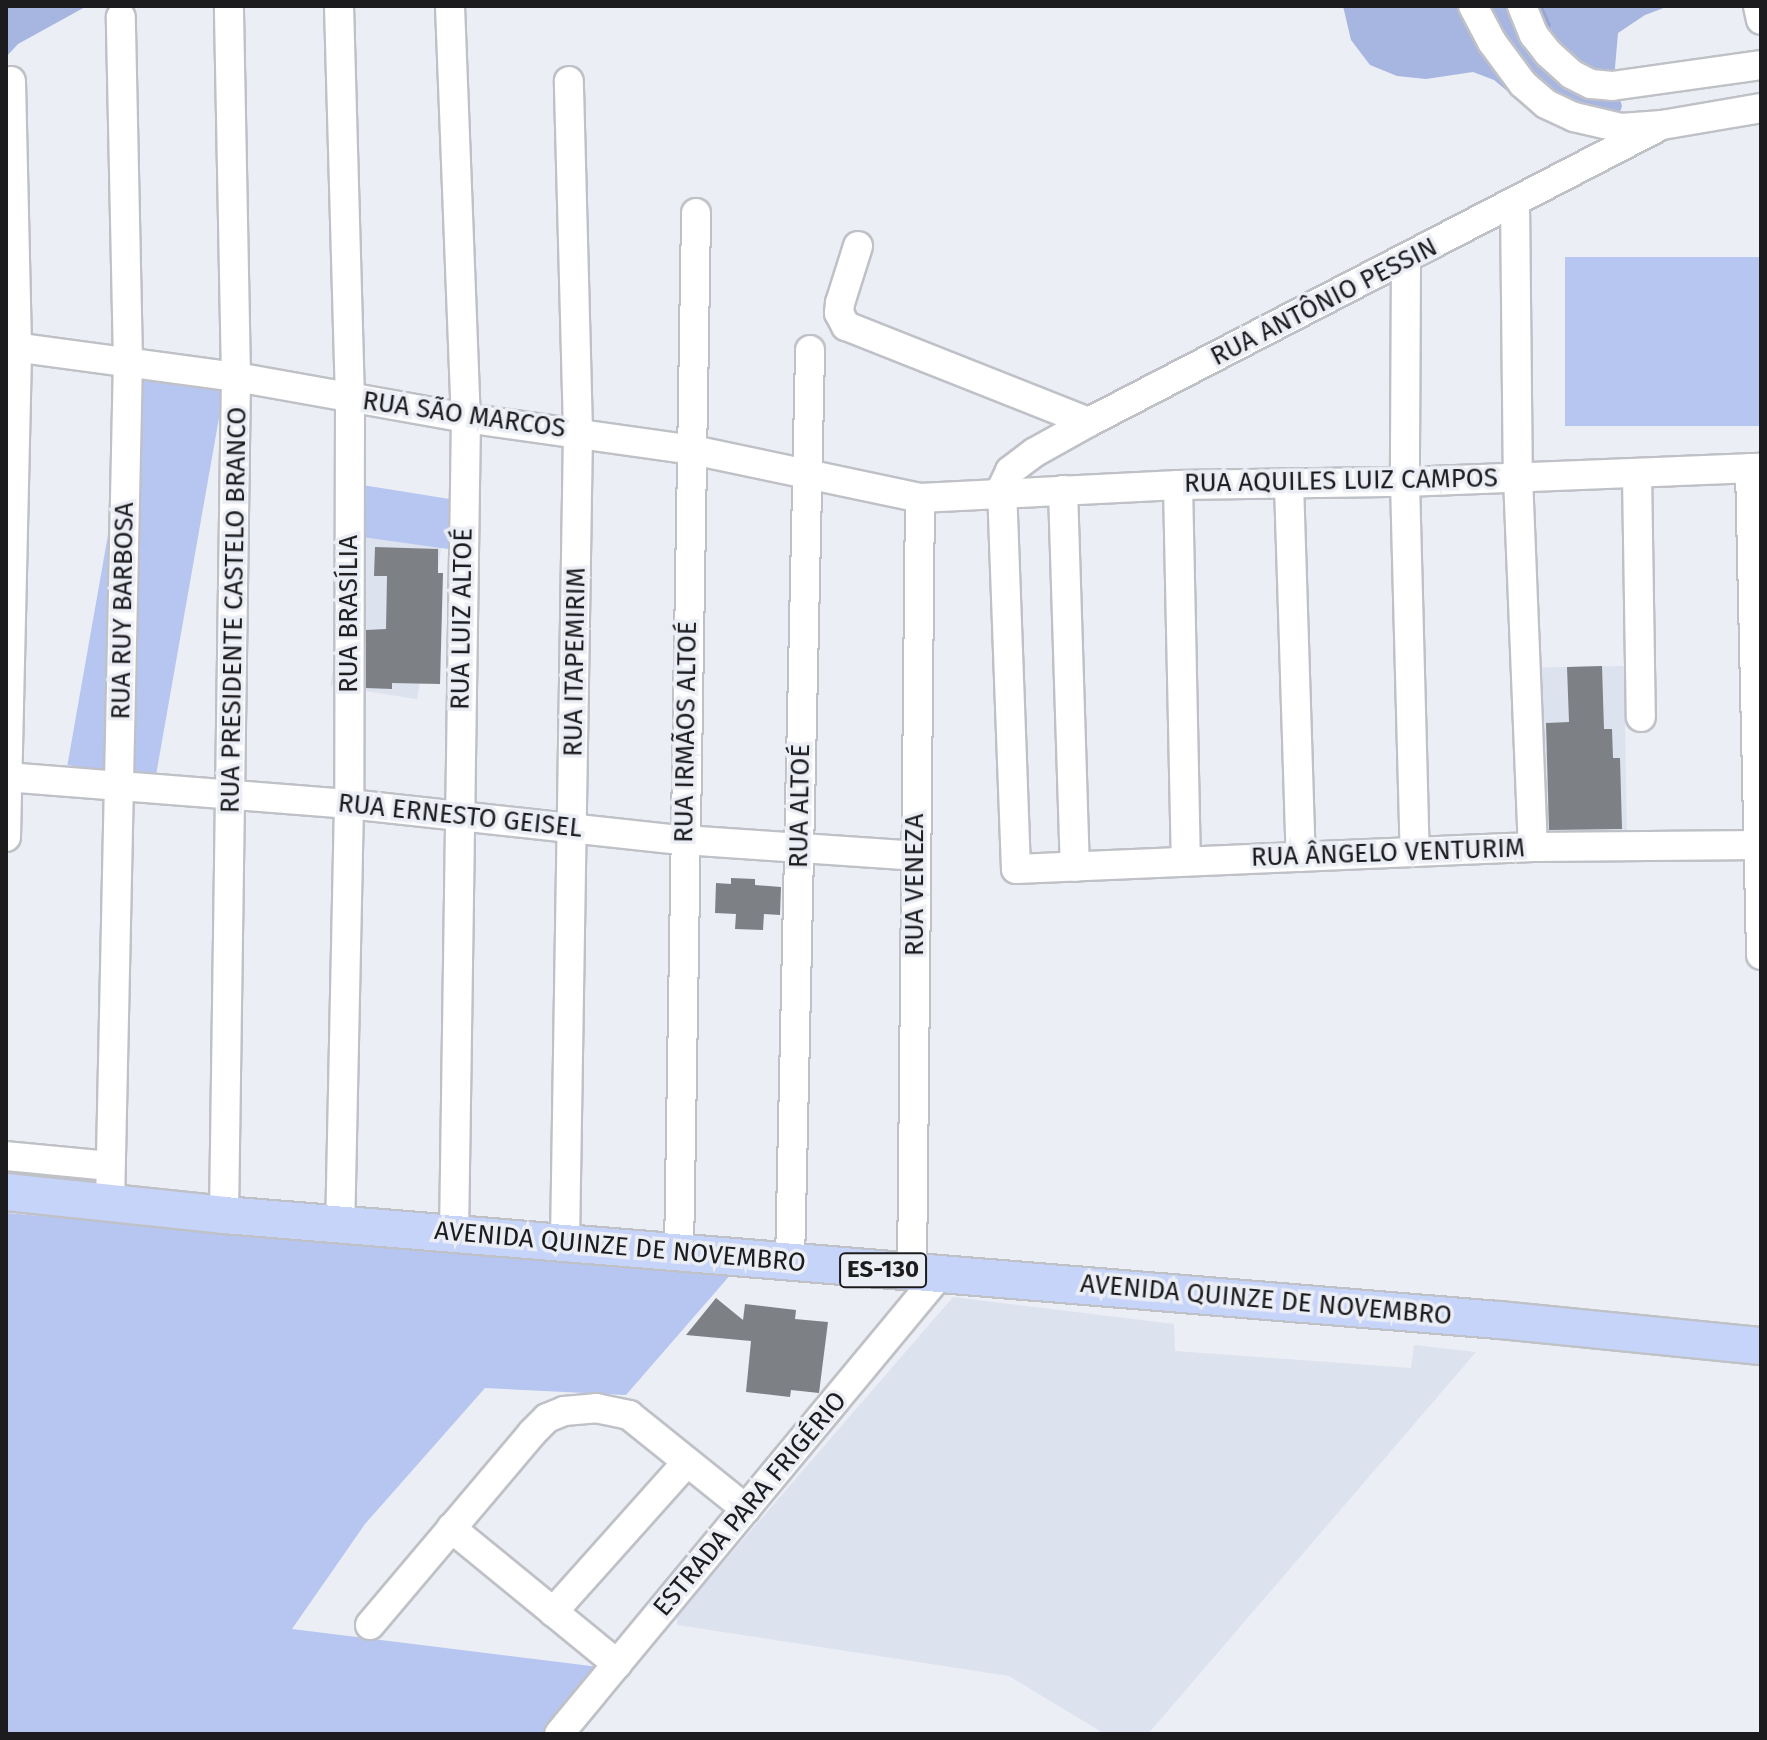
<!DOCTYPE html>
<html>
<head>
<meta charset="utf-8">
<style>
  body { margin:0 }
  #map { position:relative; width:1767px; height:1740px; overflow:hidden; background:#eceef5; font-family:"Fira Sans",sans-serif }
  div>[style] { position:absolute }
  .built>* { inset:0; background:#dde2ef; transform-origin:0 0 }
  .green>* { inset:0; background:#b7c6f0; transform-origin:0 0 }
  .forest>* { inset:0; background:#a7b6e1 }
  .stream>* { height:6px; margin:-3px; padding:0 3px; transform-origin:3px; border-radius:3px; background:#97a6d1 }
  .building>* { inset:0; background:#7d8085 }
  .roads { filter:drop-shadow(2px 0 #bfc1c7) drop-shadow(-2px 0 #bfc1c7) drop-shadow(0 2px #bfc1c7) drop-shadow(0 -2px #bfc1c7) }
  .minor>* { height:28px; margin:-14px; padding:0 14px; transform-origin:14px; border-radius:14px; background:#fff }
  .major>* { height:36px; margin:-18px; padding:0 18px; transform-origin:18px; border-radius:18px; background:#c7d4f9 }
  span { translate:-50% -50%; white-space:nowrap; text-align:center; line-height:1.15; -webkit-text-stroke:7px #eceef5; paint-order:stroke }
  .shield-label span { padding:2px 6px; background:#eceef5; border:2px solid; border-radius:6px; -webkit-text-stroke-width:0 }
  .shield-label { font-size:24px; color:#1c1c1f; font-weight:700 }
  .street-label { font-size:26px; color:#1c1c1f }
  .frame { position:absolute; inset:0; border:8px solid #1c1c1f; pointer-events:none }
</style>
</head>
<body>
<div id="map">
  <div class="built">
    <div style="left:362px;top:485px;width:88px;height:203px;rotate:9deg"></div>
    <div style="left:1624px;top:666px;width:169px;height:84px;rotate:89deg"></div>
    <div style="clip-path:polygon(953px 1297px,1174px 1324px,1175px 1351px,1411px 1368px,1414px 1345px,1476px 1352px,1148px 1734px,1105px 1734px,1009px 1676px,677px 1625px,677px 1616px)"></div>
  </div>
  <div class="green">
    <div style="left:1761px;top:257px;width:169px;height:196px;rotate:90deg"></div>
    <div style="left:136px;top:376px;width:89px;height:395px;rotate:10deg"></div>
    <div style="clip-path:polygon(362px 485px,449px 499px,448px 549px,362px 537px)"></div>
    <div style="clip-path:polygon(6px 1213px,732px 1273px,626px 1395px,485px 1388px,365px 1524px,292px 1629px,599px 1667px,542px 1734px,6px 1734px)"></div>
  </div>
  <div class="forest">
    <div style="clip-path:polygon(6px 6px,87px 6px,18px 44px,6px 57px)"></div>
    <div style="clip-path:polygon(1343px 6px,1669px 6px,1645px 15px,1618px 33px,1614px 79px,1622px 106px,1616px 125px,1546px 116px,1518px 100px,1494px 80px,1473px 72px,1426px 79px,1397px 76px,1370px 65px,1351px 40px)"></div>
  </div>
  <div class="stream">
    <div style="left:1539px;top:6px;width:21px;rotate:65deg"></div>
  </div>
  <div class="building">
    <div style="clip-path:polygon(375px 547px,438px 549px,438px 573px,443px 573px,440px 684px,392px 683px,392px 689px,366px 688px,366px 630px,386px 629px,387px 576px,374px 576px)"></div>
    <div style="clip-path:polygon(1602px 666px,1604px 729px,1612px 729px,1613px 758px,1620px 758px,1622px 829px,1549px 830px,1546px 723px,1569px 722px,1567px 667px)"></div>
    <div style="clip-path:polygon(731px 878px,755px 879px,755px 885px,781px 887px,780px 915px,764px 914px,763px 930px,735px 929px,736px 914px,715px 913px,716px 883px,731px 884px)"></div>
    <div style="clip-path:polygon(716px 1298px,743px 1320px,745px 1304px,796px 1310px,795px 1319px,828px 1322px,819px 1393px,791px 1390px,790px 1397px,746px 1392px,751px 1341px,686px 1335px)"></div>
  </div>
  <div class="roads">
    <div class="minor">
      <div style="left:339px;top:6px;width:392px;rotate:88.4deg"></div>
      <div style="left:350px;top:398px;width:406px;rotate:90.1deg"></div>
      <div style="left:349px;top:804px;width:419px;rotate:91.2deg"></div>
      <div style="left:450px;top:6px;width:412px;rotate:87.8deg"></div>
      <div style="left:466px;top:418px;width:814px;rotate:90.84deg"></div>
      <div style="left:1473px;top:6px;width:41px;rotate:62.2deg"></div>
      <div style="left:1492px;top:42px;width:52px;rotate:53.6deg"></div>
      <div style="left:1523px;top:84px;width:30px;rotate:41deg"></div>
      <div style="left:1546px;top:104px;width:31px;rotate:25deg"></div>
      <div style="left:1574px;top:117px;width:48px;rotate:13.2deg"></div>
      <div style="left:1621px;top:128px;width:41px;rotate:-4.2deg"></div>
      <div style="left:1662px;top:125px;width:100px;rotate:-9.7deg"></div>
      <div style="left:1522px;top:6px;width:31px;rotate:68deg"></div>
      <div style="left:1534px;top:35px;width:23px;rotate:52deg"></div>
      <div style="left:1548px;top:53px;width:31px;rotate:42deg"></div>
      <div style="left:1571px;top:74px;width:22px;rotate:27deg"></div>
      <div style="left:1591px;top:84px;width:21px;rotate:5deg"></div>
      <div style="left:1612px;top:86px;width:150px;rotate:-8deg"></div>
      <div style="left:1758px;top:6px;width:14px;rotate:78deg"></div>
      <div style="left:1662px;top:125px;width:645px;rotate:152.6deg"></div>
      <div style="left:1089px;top:422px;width:62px;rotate:150.9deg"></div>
      <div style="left:1035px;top:452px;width:31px;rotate:143deg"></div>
      <div style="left:1010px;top:471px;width:19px;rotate:115deg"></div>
      <div style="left:1002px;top:488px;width:381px;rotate:87.9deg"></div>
      <div style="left:1016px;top:869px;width:517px;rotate:-2.44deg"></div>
      <div style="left:1533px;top:847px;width:228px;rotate:-0.5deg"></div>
      <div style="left:1515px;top:203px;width:274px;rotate:89.4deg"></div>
      <div style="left:1518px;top:477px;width:370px;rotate:87.7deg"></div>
      <div style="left:858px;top:246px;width:60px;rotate:107.5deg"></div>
      <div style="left:840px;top:303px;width:10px;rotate:96deg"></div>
      <div style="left:839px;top:313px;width:15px;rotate:62deg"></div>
      <div style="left:846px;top:326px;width:261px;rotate:21.6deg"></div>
      <div style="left:1406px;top:261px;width:221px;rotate:90.3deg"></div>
      <div style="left:1405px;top:482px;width:370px;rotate:88.5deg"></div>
      <div style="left:6px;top:346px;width:232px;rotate:7.7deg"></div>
      <div style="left:236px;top:377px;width:234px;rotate:10.1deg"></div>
      <div style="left:466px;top:418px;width:229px;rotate:8deg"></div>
      <div style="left:693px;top:450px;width:232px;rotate:11.9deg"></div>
      <div style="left:920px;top:498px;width:258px;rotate:-2.9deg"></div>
      <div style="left:1178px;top:485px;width:227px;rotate:-0.8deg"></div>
      <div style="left:1405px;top:482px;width:356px;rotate:-2.3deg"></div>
      <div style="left:1750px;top:468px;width:487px;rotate:88.7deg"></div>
      <div style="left:1637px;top:474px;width:243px;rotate:89.1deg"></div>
      <div style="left:1289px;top:484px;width:373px;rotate:88.2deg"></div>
      <div style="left:1178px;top:485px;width:376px;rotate:88.8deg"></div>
      <div style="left:1063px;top:490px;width:377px;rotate:88.2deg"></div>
      <div style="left:6px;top:777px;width:344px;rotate:4.5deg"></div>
      <div style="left:349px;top:804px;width:336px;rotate:6.2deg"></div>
      <div style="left:683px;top:840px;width:233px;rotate:3.9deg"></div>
      <div style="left:6px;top:837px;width:490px;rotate:-88.7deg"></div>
      <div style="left:17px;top:347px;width:266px;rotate:-91.3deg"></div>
      <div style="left:6px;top:1156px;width:103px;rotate:5.5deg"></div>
      <div style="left:110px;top:1204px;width:842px;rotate:-88.78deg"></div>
      <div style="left:128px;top:362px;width:345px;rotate:-91.2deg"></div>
      <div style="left:224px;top:1215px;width:838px;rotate:-89.18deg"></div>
      <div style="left:236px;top:377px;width:371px;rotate:-91.1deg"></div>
      <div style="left:565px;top:1242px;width:810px;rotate:-89.08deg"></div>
      <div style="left:578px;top:432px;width:351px;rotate:-91.5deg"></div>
      <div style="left:679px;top:1252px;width:1039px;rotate:-89.06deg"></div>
      <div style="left:790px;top:1262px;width:912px;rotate:-88.74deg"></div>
      <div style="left:912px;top:1272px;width:774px;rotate:-89.41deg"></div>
      <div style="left:451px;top:1528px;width:215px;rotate:39.3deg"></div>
      <div style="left:553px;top:1612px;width:201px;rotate:-48.2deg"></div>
      <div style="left:370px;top:1625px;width:251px;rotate:-49.8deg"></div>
      <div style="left:532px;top:1433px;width:21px;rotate:-45deg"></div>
      <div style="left:547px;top:1418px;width:18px;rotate:-22deg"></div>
      <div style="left:564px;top:1411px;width:32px;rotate:-5deg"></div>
      <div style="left:596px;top:1408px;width:34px;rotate:12deg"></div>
      <div style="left:629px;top:1415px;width:150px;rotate:38.8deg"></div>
      <div style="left:559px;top:1734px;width:597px;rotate:-50.37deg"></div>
    </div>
    <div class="major">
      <div style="left:6px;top:1192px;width:219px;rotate:6deg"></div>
      <div style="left:224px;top:1215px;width:1279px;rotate:4.71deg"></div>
      <div style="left:1499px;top:1320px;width:263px;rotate:5.7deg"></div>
    </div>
  </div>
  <div class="shield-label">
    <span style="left:883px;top:1270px">ES-130</span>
  </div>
  <div class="street-label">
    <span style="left:1324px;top:302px;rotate:-27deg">RUA ANTÔNIO PESSIN</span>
    <span style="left:464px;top:415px;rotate:8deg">RUA SÃO MARCOS</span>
    <span style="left:1341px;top:481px;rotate:-1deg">RUA AQUILES LUIZ CAMPOS</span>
    <span style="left:234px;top:610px;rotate:-89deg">RUA PRESIDENTE CASTELO BRANCO</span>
    <span style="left:123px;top:611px;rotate:-89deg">RUA RUY BARBOSA</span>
    <span style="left:349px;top:614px;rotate:-90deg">RUA BRASÍLIA</span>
    <span style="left:462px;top:619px;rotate:-89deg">RUA LUIZ ALTOÉ</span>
    <span style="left:575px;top:662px;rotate:-89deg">RUA ITAPEMIRIM</span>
    <span style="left:686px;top:732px;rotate:-89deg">RUA IRMÃOS ALTOÉ</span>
    <span style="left:800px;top:806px;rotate:-89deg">RUA ALTOÉ</span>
    <span style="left:460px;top:816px;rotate:6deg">RUA ERNESTO GEISEL</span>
    <span style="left:1388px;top:853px;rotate:-2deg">RUA ÂNGELO VENTURIM</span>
    <span style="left:915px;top:885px;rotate:-90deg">RUA VENEZA</span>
    <span style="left:620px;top:1247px;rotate:5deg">AVENIDA QUINZE DE NOVEMBRO</span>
    <span style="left:1266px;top:1300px;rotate:5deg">AVENIDA QUINZE DE NOVEMBRO</span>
    <span style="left:750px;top:1504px;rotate:-50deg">ESTRADA PARA FRIGÉRIO</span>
  </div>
  <div class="frame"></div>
</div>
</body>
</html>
